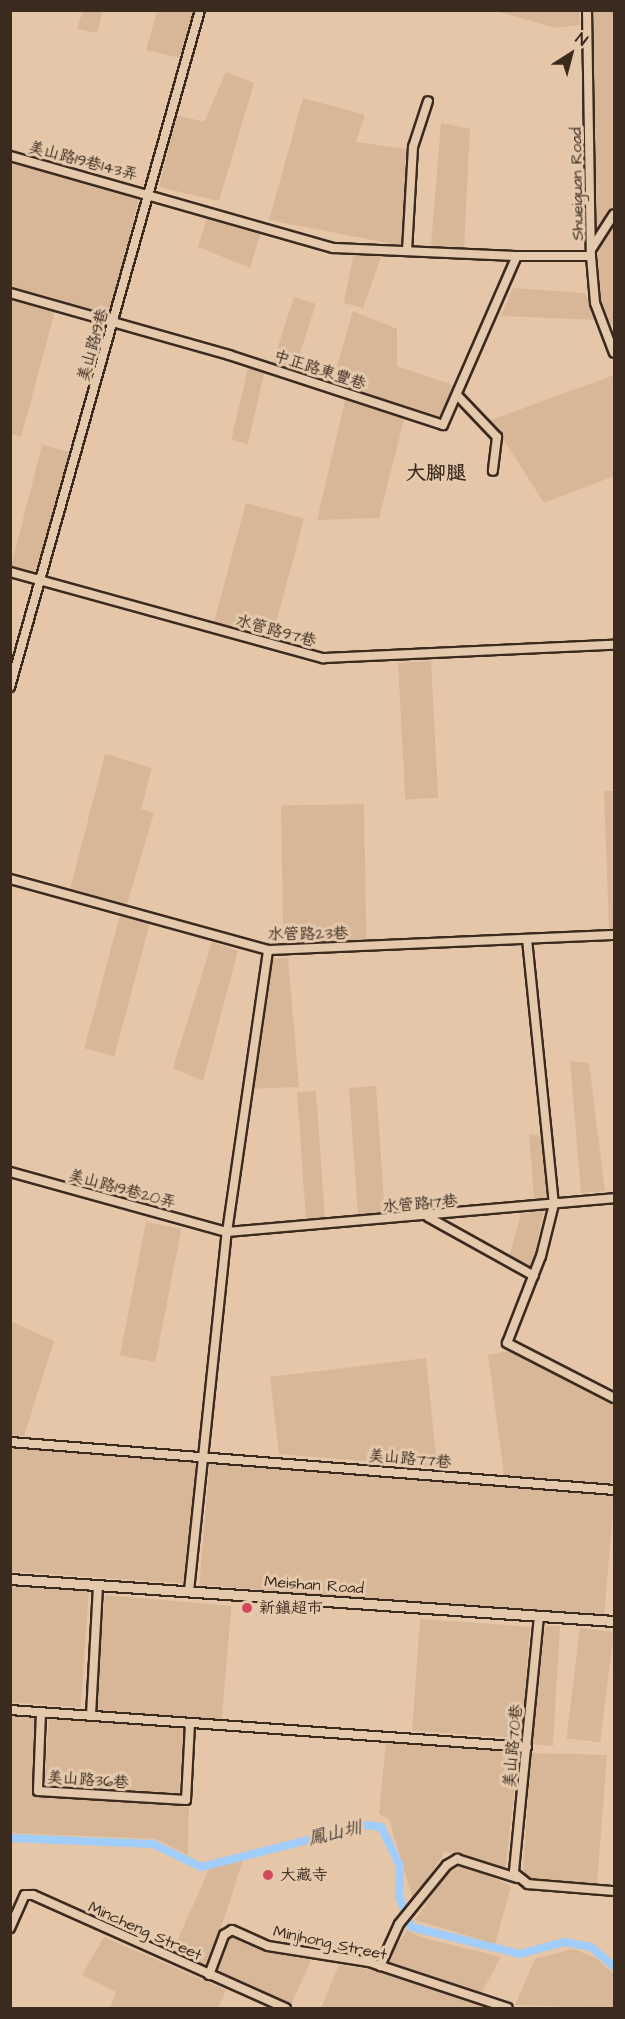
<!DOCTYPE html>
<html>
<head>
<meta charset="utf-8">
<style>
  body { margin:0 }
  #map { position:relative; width:625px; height:2019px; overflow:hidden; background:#e5c6a8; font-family:"Architects Daughter","LXGW WenKai TC",sans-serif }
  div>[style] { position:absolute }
  .built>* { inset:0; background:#d8b798; transform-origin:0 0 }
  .canal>* { height:8px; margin:-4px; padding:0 4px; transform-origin:4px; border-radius:4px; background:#a0cdfa }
  .roads { filter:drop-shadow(2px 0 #3b2a1e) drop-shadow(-2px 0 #3b2a1e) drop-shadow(0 2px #3b2a1e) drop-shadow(0 -2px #3b2a1e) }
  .minor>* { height:8px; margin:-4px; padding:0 4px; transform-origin:4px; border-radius:4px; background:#e5c9ac }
  .tertiary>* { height:9px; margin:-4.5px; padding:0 4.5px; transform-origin:4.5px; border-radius:4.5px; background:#e5c9ac }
  .dots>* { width:16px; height:16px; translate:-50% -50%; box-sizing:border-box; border:3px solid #e5c9ac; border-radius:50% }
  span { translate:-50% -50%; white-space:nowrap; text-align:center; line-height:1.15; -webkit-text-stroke:6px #e5c9ac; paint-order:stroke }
  .street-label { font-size:16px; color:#3b2a1e }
  .poi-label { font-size:16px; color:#3b2a1e }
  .left { translate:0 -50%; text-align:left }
  .water-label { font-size:18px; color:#453a34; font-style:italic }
  .quarter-label { font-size:20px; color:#3b2a1e; font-weight:700 }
  .frame { position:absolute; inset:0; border:12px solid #3b2a1e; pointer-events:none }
  .north { position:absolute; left:541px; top:24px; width:60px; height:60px; -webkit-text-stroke:4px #e5c9ac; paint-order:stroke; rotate:36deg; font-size:16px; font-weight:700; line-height:24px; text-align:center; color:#3b2a1e }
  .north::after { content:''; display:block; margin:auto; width:21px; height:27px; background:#3b2a1e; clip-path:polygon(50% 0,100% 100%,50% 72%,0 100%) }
</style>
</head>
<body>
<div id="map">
  <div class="built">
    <div style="clip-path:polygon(83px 10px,103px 11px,97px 33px,77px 29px)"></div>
    <div style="clip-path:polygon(157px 11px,194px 11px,180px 58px,146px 50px)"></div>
    <div style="clip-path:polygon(496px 11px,579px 11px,580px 25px,556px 28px)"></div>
    <div style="clip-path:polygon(591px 11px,614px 11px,614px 205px,596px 228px)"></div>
    <div style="clip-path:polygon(226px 72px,254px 83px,219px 201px,159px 187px,177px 115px,204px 122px)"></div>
    <div style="clip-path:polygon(303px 98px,365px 115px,356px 142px,406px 149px,403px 246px,269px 220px)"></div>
    <div style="clip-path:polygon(441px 123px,470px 129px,464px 248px,431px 245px)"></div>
    <div style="clip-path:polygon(10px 163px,139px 198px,111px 315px,11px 287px)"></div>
    <div style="clip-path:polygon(208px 214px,262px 229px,250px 268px,198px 247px)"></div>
    <div style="clip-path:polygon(614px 220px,614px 324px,610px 325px,599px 294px,598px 241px)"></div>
    <div style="clip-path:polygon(354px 251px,381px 257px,363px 308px,344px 303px)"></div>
    <div style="clip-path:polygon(513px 288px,585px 293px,595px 320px,501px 316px)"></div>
    <div style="left:294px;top:297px;width:23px;height:68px;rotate:18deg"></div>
    <div style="clip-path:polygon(11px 299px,55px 311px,21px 437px,11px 434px)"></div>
    <div style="clip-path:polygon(353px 311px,397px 329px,397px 366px,456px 386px,441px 417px,332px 384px)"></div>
    <div style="left:248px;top:368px;width:17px;height:74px;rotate:13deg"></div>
    <div style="clip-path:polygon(614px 375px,614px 476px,544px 503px,491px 420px)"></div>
    <div style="clip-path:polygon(346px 396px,405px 416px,379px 518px,317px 520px)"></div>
    <div style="clip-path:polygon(42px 445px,74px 453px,36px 574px,11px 567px)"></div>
    <div style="left:246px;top:503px;width:60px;height:124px;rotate:15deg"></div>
    <div style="left:431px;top:661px;width:137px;height:33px;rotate:87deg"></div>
    <div style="clip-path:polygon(105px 754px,152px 768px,141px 809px,154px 813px,127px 904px,70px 890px)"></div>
    <div style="clip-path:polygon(604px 791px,614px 791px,614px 932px,609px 932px)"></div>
    <div style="left:364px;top:804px;width:137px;height:83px;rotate:89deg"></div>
    <div style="left:120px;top:915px;width:31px;height:138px;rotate:15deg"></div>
    <div style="clip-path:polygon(212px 942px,238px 951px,203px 1081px,173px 1068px)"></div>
    <div style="clip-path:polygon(288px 958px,299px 1087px,249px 1089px,273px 959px)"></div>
    <div style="clip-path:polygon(570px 1061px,589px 1063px,605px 1191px,581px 1193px)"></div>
    <div style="left:376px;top:1086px;width:128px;height:27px;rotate:86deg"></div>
    <div style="left:316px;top:1091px;width:128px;height:19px;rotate:86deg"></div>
    <div style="clip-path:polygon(529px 1134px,541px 1136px,549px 1200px,534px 1200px)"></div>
    <div style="clip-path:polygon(544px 1210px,535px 1253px,529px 1270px,509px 1258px,521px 1214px)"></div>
    <div style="left:146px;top:1222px;width:36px;height:136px;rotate:11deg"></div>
    <div style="clip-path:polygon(10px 1321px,54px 1341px,24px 1436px,11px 1435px)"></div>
    <div style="clip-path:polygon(508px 1351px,614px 1401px,614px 1484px,504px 1475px,488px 1355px)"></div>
    <div style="clip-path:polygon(426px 1358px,437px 1467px,279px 1454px,270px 1377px)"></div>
    <div style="left:10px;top:1448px;width:187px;height:123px;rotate:4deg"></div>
    <div style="left:210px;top:1461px;width:406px;height:124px;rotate:5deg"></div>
    <div style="left:11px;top:1586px;width:78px;height:116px;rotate:4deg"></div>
    <div style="left:105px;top:1595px;width:127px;height:115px;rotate:5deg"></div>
    <div style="left:420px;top:1619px;width:110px;height:112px;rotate:4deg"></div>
    <div style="clip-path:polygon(545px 1626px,560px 1626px,553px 1746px,532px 1744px)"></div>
    <div style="left:580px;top:1628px;width:34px;height:111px;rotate:7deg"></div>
    <div style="clip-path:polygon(11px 1715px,34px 1717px,35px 1795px,189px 1807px,188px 1855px,156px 1839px,11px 1833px)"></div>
    <div style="left:49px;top:1717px;width:135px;height:67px;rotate:4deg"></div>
    <div style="clip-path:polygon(386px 1742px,519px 1751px,505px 1872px,445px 1851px,414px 1903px,389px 1819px,379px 1814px)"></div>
    <div style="clip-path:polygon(531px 1753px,607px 1755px,597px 1885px,528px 1879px,523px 1871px)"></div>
    <div style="clip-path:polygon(243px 1860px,207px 1971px,171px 1955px,209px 1869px)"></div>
    <div style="clip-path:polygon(464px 1864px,511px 1886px,495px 1944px,415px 1920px,446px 1875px)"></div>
    <div style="clip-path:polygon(407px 1930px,420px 1937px,501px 1957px,481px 1994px,385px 1964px)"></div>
    <div style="clip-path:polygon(231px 1932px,282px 1955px,311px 1960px,290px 2007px,214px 1973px)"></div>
    <div style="clip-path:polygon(104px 1937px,226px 1990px,218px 2008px,110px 2008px,116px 1992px,82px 1975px)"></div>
    <div style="clip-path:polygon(573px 1949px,596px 1958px,614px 1974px,614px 2008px,515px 2005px,535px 1959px)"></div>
    <div style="clip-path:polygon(339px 1965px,373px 1970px,494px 2008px,321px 2008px)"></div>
  </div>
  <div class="canal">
    <div style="left:10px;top:1838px;width:143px;rotate:2.4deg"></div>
    <div style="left:153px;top:1844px;width:53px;rotate:25.6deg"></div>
    <div style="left:201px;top:1867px;width:171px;rotate:-14.2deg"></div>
    <div style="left:367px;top:1825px;width:14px;rotate:8deg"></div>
    <div style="left:381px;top:1827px;width:43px;rotate:64deg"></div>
    <div style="left:400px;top:1866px;width:30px;rotate:92deg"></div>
    <div style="left:399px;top:1896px;width:33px;rotate:69deg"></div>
    <div style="left:411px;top:1927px;width:112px;rotate:13.9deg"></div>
    <div style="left:520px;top:1954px;width:46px;rotate:-15.3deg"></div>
    <div style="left:564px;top:1942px;width:27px;rotate:10deg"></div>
    <div style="left:591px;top:1947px;width:30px;rotate:40deg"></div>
  </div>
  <div class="roads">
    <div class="minor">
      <div style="left:587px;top:10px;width:246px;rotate:89.1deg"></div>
      <div style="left:591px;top:256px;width:47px;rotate:85.1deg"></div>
      <div style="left:595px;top:303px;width:53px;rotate:69.2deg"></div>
      <div style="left:10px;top:156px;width:336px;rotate:15.9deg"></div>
      <div style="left:333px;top:248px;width:184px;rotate:2.5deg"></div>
      <div style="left:592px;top:248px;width:40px;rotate:-57.1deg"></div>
      <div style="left:407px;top:251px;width:104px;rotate:-86.7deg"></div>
      <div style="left:413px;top:147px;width:48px;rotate:-71.9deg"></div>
      <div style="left:10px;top:293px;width:228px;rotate:15.8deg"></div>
      <div style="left:229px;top:355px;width:225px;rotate:18.1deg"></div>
      <div style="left:443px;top:425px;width:184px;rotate:-66.4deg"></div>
      <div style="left:517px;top:256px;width:74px"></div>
      <div style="left:457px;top:395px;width:58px;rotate:46.4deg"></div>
      <div style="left:497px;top:437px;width:34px;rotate:97deg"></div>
      <div style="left:10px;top:572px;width:325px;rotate:15.4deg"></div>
      <div style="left:323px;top:658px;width:291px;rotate:-2.6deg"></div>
      <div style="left:10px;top:687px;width:703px;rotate:-74.32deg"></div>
      <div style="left:10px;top:879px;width:268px;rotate:15.4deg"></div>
      <div style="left:268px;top:950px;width:346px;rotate:-2.5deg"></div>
      <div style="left:527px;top:939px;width:266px;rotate:84.2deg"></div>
      <div style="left:554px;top:1204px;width:54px;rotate:104deg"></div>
      <div style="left:541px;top:1256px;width:93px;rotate:111.3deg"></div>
      <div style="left:507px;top:1343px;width:120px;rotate:27.2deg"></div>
      <div style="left:10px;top:1172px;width:225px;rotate:15.5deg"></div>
      <div style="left:227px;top:1232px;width:388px;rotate:-5deg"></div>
      <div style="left:428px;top:1217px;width:121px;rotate:29.1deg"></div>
      <div style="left:10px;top:1442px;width:606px;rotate:4.54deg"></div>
      <div style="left:189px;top:1591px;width:361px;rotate:-84deg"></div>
      <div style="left:227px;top:1232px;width:285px;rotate:-81.7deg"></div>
      <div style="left:539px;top:1616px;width:258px;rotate:95.6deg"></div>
      <div style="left:514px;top:1873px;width:18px;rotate:38deg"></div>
      <div style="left:528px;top:1884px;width:86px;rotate:4.7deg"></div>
      <div style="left:10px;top:1710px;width:518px;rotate:4.09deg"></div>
      <div style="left:41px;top:1712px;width:79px;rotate:92.2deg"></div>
      <div style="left:38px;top:1791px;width:148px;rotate:3.5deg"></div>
      <div style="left:186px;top:1800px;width:77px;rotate:-87deg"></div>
      <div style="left:91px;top:1715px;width:130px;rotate:-86.9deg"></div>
      <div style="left:10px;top:1928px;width:36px;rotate:-66deg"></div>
      <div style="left:25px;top:1895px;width:8px"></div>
      <div style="left:33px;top:1895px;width:277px;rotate:24.1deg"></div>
      <div style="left:380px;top:1966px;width:46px;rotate:-65.7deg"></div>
      <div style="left:399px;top:1924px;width:76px;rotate:-50.9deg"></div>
      <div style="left:447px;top:1865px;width:12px;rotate:-31deg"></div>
      <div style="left:457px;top:1859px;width:63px;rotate:17.6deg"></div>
      <div style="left:209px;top:1975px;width:43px;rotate:-69.4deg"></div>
      <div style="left:224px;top:1935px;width:9px;rotate:-32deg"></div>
      <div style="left:232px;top:1930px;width:39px;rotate:24deg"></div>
      <div style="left:268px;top:1946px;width:102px;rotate:9deg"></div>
      <div style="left:369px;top:1962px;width:146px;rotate:18.3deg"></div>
    </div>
    <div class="tertiary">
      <div style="left:10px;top:1579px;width:605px;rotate:3.98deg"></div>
    </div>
  </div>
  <div class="dots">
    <div style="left:247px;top:1608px;background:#d1495b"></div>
    <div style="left:268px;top:1875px;background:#d1495b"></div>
  </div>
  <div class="street-label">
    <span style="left:83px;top:161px;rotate:15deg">美山路19巷143弄</span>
    <span style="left:577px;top:184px;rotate:-91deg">Shueiguan Road</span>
    <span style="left:93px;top:345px;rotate:-74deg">美山路19巷</span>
    <span style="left:320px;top:370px;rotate:18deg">中正路東豐巷</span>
    <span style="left:276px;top:631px;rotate:15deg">水管路97巷</span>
    <span style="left:308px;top:934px;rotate:-1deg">水管路23巷</span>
    <span style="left:122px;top:1189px;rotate:15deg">美山路19巷20弄</span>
    <span style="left:420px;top:1204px;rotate:-5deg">水管路17巷</span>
    <span style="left:410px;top:1459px;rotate:5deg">美山路77巷</span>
    <span style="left:314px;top:1585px;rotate:4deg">Meishan Road</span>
    <span style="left:513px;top:1746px;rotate:-85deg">美山路70巷</span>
    <span style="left:88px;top:1780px;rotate:4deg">美山路36巷</span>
    <span style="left:145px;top:1931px;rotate:24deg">Mincheng Street</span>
    <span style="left:330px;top:1943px;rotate:12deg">Minjhong Street</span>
  </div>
  <div class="poi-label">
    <span class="left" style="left:259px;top:1608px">新鎮超市</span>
    <span class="left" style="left:280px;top:1875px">大藏寺</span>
  </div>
  <div class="water-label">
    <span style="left:335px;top:1834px;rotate:-13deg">鳳山圳</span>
  </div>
  <div class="quarter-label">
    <span style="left:436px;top:473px">大腳腿</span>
  </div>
  <div class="frame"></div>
  <div class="north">N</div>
</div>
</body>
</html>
